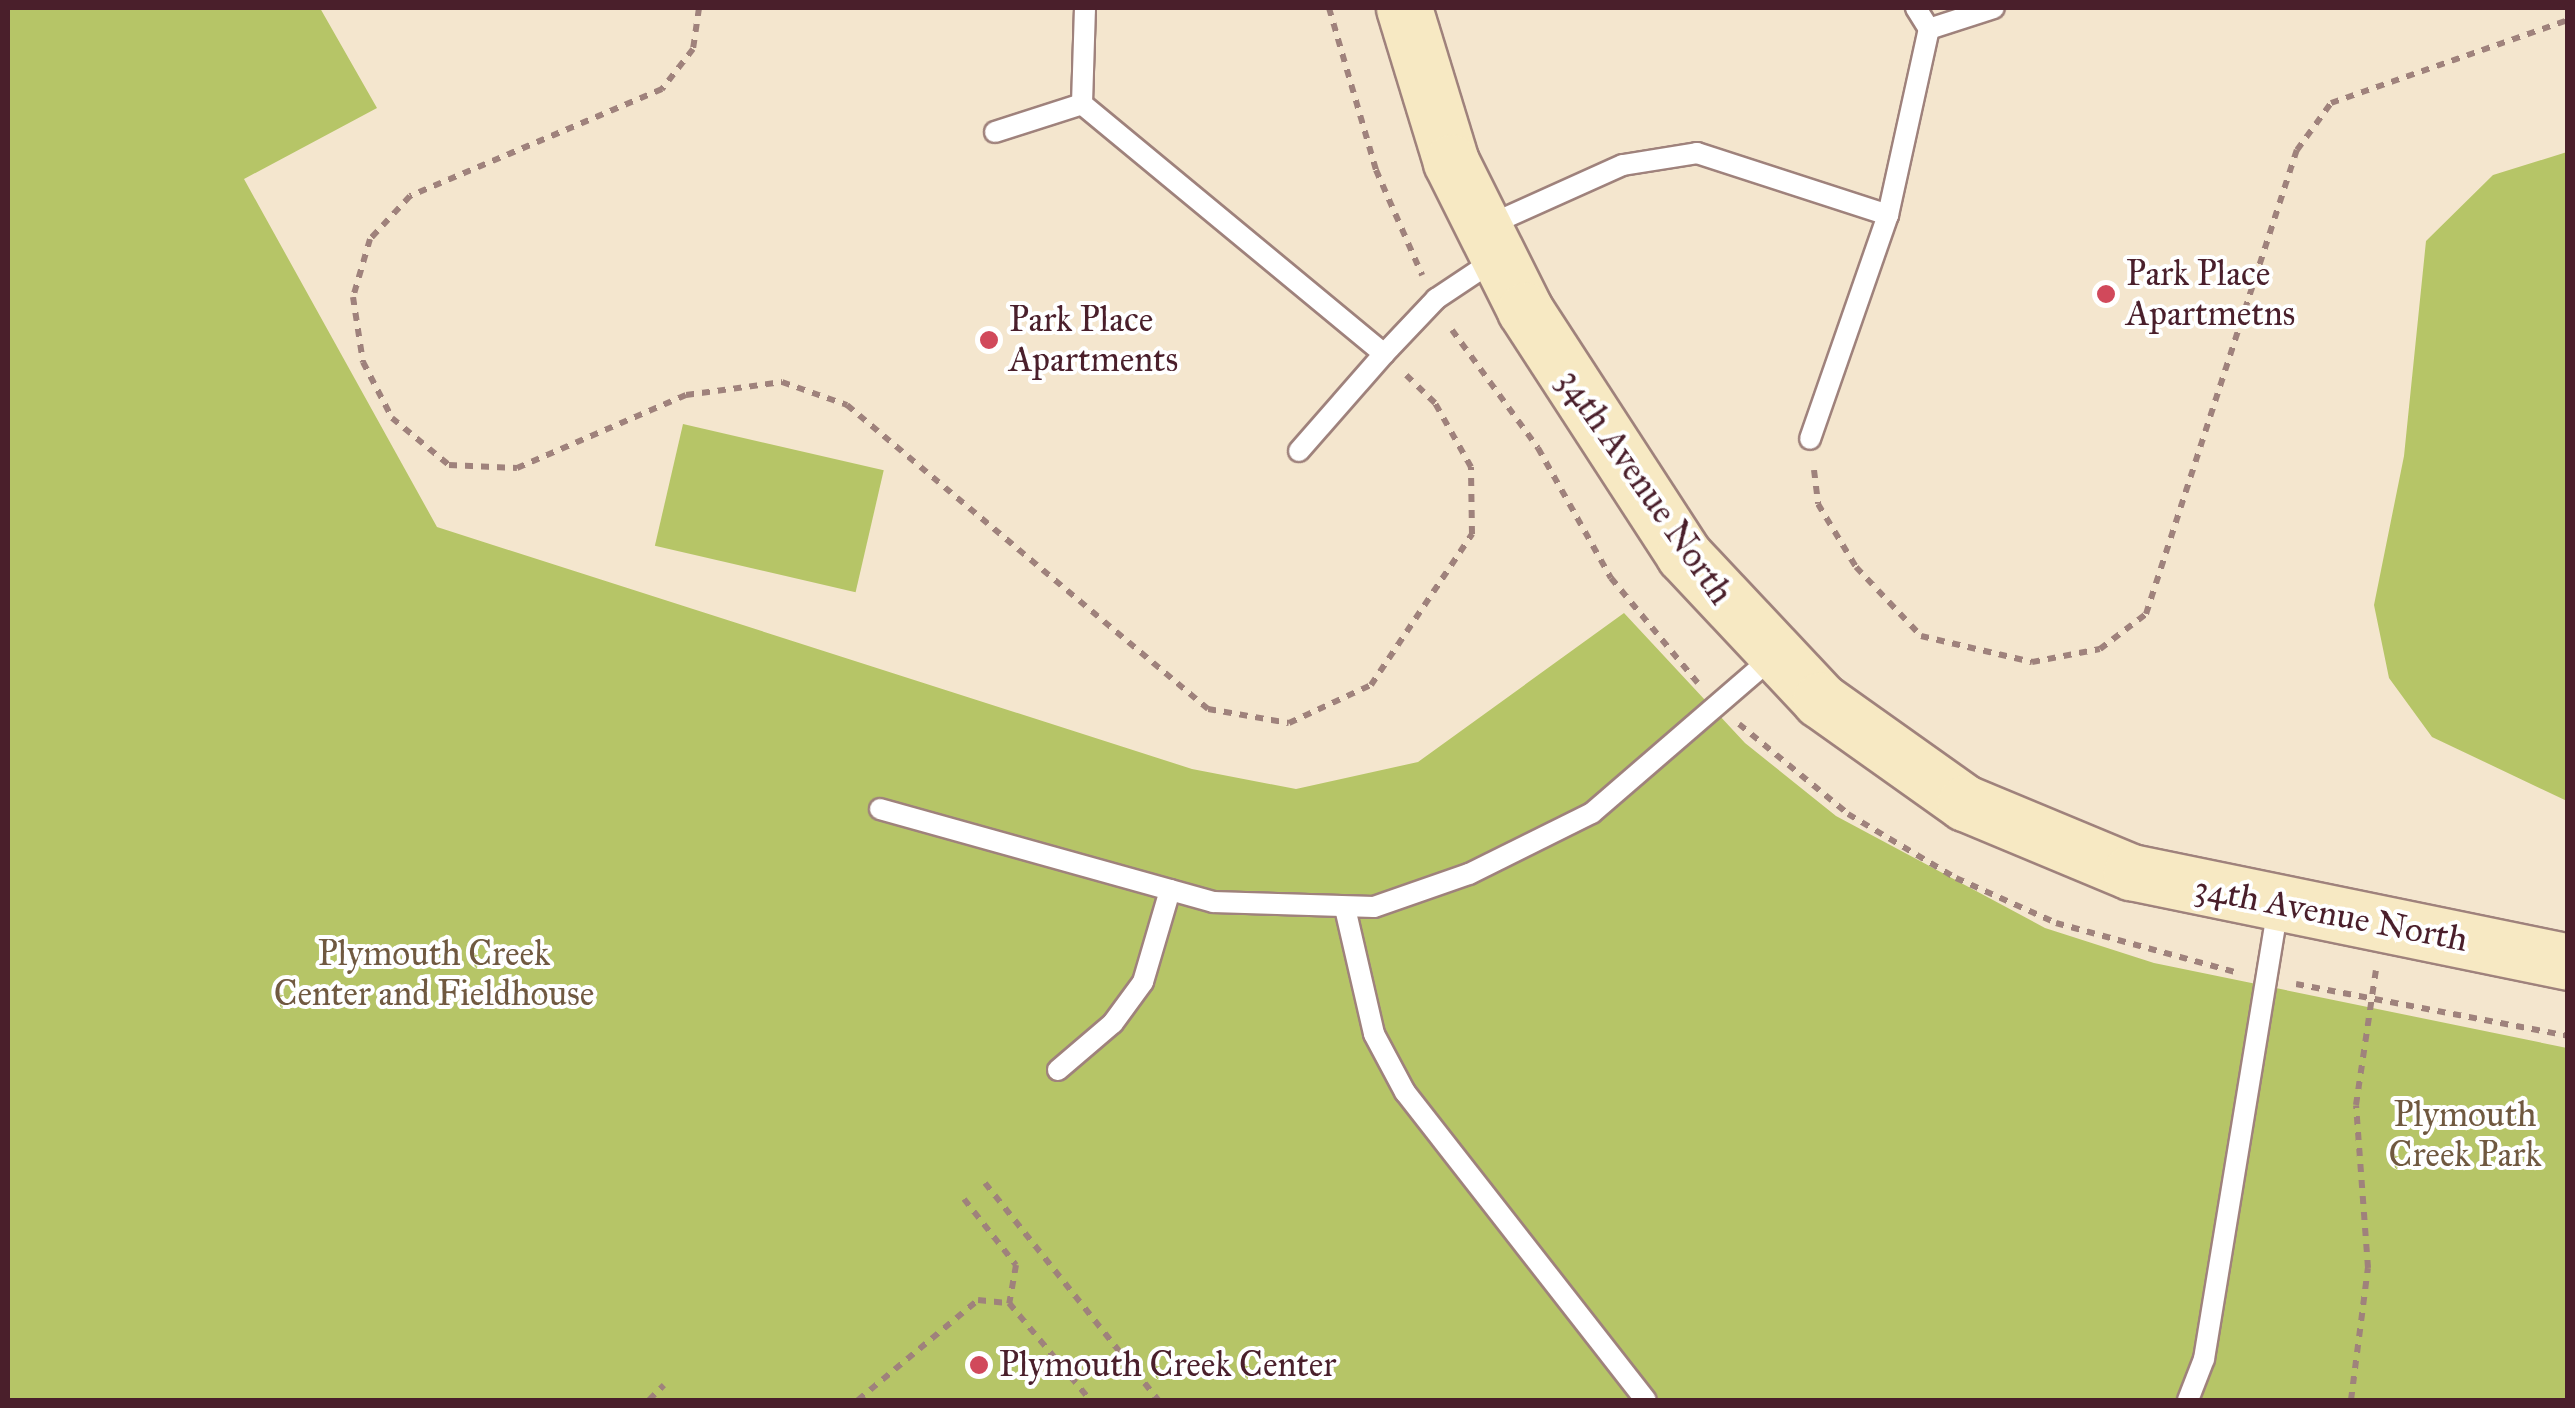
<!DOCTYPE html>
<html>
<head>
<meta charset="utf-8">
<style>
  body { margin:0 }
  #map { position:relative; width:2575px; height:1408px; overflow:hidden; background:#f4e6ce; font-family:"IM FELL Great Primer",serif }
  div>[style] { position:absolute }
  .green>* { inset:0; background:#b6c567; transform-origin:0 0 }
  .path>* { height:6px; margin-top:-3px; transform-origin:0; background:repeating-linear-gradient(90deg,#9f827c 0 8px,transparent 0 16px) }
  .roads { filter:drop-shadow(2px 0 #9f827c) drop-shadow(-2px 0 #9f827c) drop-shadow(0 2px #9f827c) drop-shadow(0 -2px #9f827c) }
  .lane>* { height:20px; margin:-10px; padding:0 10px; transform-origin:10px; border-radius:10px; background:#fff }
  .secondary>* { height:55px; margin:-27.5px; padding:0 27.5px; transform-origin:27.5px; border-radius:27.5px; background:#f7e9c3 }
  .dots>* { width:28px; height:28px; translate:-50% -50%; box-sizing:border-box; border:5px solid #fff; border-radius:50% }
  span { translate:-50% -50%; white-space:nowrap; text-align:center; line-height:1.15; -webkit-text-stroke:8px #fff; paint-order:stroke }
  .poi-label { font-size:35px; color:#4a1f2b }
  .left { translate:0 -50%; text-align:left }
  .street-label { font-size:35px; color:#4a1f2b }
  .park-label { font-size:35px; color:#705940 }
  .frame { position:absolute; inset:0; border:10px solid #4a1f2b; pointer-events:none }
</style>
</head>
<body>
<div id="map">
  <div class="green">
    <div style="clip-path:polygon(8px 8px,320px 8px,377px 108px,244px 179px,437px 527px,1192px 769px,1296px 789px,1418px 762px,1624px 613px,1745px 743px,1836px 816px,2045px 928px,2154px 963px,2567px 1048px,2567px 1400px,8px 1400px)"></div>
    <div style="clip-path:polygon(2567px 152px,2567px 801px,2432px 737px,2389px 678px,2374px 605px,2404px 456px,2426px 241px,2493px 175px)"></div>
    <div style="left:683px;top:424px;width:206px;height:125px;rotate:13deg"></div>
  </div>
  <div class="path">
    <div style="left:699px;top:8px;width:41px;rotate:98.3deg"></div>
    <div style="left:693px;top:49px;width:51px;rotate:127.8deg"></div>
    <div style="left:662px;top:89px;width:274px;rotate:157deg"></div>
    <div style="left:410px;top:196px;width:59px;rotate:132.9deg"></div>
    <div style="left:370px;top:239px;width:60px;rotate:106.3deg"></div>
    <div style="left:353px;top:297px;width:66px;rotate:81.3deg"></div>
    <div style="left:363px;top:362px;width:63px;rotate:62.6deg"></div>
    <div style="left:392px;top:418px;width:74px;rotate:39.5deg"></div>
    <div style="left:449px;top:465px;width:68px;rotate:2.5deg"></div>
    <div style="left:517px;top:468px;width:184px;rotate:-23.4deg"></div>
    <div style="left:686px;top:395px;width:97px;rotate:-7.7deg"></div>
    <div style="left:782px;top:382px;width:69px;rotate:19.5deg"></div>
    <div style="left:847px;top:405px;width:472px;rotate:40.1deg"></div>
    <div style="left:1208px;top:709px;width:82px;rotate:9.8deg"></div>
    <div style="left:1289px;top:723px;width:90px;rotate:-24.9deg"></div>
    <div style="left:1371px;top:685px;width:182px;rotate:-56.2deg"></div>
    <div style="left:1472px;top:534px;width:67px;rotate:-90.9deg"></div>
    <div style="left:1471px;top:467px;width:73px;rotate:-119.4deg"></div>
    <div style="left:1435px;top:403px;width:40px;rotate:-136deg"></div>
    <div style="left:1329px;top:8px;width:169px;rotate:73.8deg"></div>
    <div style="left:1376px;top:170px;width:115px;rotate:66.3deg"></div>
    <div style="left:1452px;top:330px;width:146px;rotate:53.9deg"></div>
    <div style="left:1538px;top:448px;width:149px;rotate:60.7deg"></div>
    <div style="left:1611px;top:578px;width:136px;rotate:50.4deg"></div>
    <div style="left:1814px;top:470px;width:34px;rotate:83deg"></div>
    <div style="left:1818px;top:504px;width:74px;rotate:58.9deg"></div>
    <div style="left:1856px;top:567px;width:95px;rotate:46.7deg"></div>
    <div style="left:1921px;top:636px;width:114px;rotate:13.2deg"></div>
    <div style="left:2032px;top:662px;width:69px;rotate:-10.8deg"></div>
    <div style="left:2100px;top:649px;width:58px;rotate:-37.3deg"></div>
    <div style="left:2146px;top:614px;width:488px;rotate:-72deg"></div>
    <div style="left:2297px;top:150px;width:58px;rotate:-54.1deg"></div>
    <div style="left:2331px;top:103px;width:251px;rotate:-19.3deg"></div>
    <div style="left:1739px;top:724px;width:141px;rotate:39.5deg"></div>
    <div style="left:1848px;top:814px;width:126px;rotate:30.7deg"></div>
    <div style="left:1956px;top:878px;width:110px;rotate:24.2deg"></div>
    <div style="left:2056px;top:923px;width:186px;rotate:15.3deg"></div>
    <div style="left:2296px;top:984px;width:277px;rotate:10.8deg"></div>
    <div style="left:985px;top:1183px;width:278px;rotate:51.4deg"></div>
    <div style="left:964px;top:1199px;width:84px;rotate:51.8deg"></div>
    <div style="left:1016px;top:1265px;width:39px;rotate:100deg"></div>
    <div style="left:649px;top:1400px;width:21px;rotate:-45deg"></div>
    <div style="left:858px;top:1400px;width:156px;rotate:-39.8deg"></div>
    <div style="left:978px;top:1300px;width:31px;rotate:6deg"></div>
    <div style="left:1009px;top:1303px;width:126px;rotate:50.1deg"></div>
    <div style="left:2351px;top:1400px;width:133px;rotate:-82.7deg"></div>
    <div style="left:2368px;top:1268px;width:163px;rotate:-94.2deg"></div>
    <div style="left:2356px;top:1105px;width:136px;rotate:-81.6deg"></div>
  </div>
  <div class="roads">
    <div class="lane">
      <div style="left:1085px;top:8px;width:96px;rotate:91.8deg"></div>
      <div style="left:1082px;top:104px;width:392px;rotate:39.6deg"></div>
      <div style="left:1384px;top:354px;width:76px;rotate:-46.6deg"></div>
      <div style="left:1436px;top:299px;width:72px;rotate:-33.7deg"></div>
      <div style="left:1929px;top:29px;width:68px;rotate:-17.9deg"></div>
      <div style="left:995px;top:132px;width:91px;rotate:-17.8deg"></div>
      <div style="left:1888px;top:215px;width:190px;rotate:-77.6deg"></div>
      <div style="left:1929px;top:29px;width:25px;rotate:-122deg"></div>
      <div style="left:1487px;top:226px;width:149px;rotate:-24.2deg"></div>
      <div style="left:1623px;top:165px;width:75px;rotate:-9.2deg"></div>
      <div style="left:1697px;top:153px;width:201px;rotate:18deg"></div>
      <div style="left:1888px;top:215px;width:237px;rotate:109.2deg"></div>
      <div style="left:1299px;top:451px;width:129px;rotate:-48.8deg"></div>
      <div style="left:880px;top:809px;width:346px;rotate:15.6deg"></div>
      <div style="left:1213px;top:902px;width:161px;rotate:1.8deg"></div>
      <div style="left:1374px;top:907px;width:101px;rotate:-19.2deg"></div>
      <div style="left:1469px;top:874px;width:137px;rotate:-26.4deg"></div>
      <div style="left:1592px;top:813px;width:240px;rotate:-40.8deg"></div>
      <div style="left:1345px;top:908px;width:129px;rotate:77deg"></div>
      <div style="left:1374px;top:1034px;width:66px;rotate:61.9deg"></div>
      <div style="left:1405px;top:1092px;width:391px;rotate:52deg"></div>
      <div style="left:1058px;top:1070px;width:72px;rotate:-40.5deg"></div>
      <div style="left:1113px;top:1023px;width:51px;rotate:-53.8deg"></div>
      <div style="left:1143px;top:982px;width:96px;rotate:-73.6deg"></div>
      <div style="left:2188px;top:1400px;width:44px;rotate:-68.7deg"></div>
      <div style="left:2204px;top:1359px;width:458px;rotate:-80.7deg"></div>
    </div>
    <div class="secondary">
      <div style="left:1404px;top:8px;width:161px;rotate:73deg"></div>
      <div style="left:1451px;top:162px;width:165px;rotate:63.4deg"></div>
      <div style="left:1525px;top:310px;width:292px;rotate:57deg"></div>
      <div style="left:1684px;top:555px;width:199px;rotate:46.8deg"></div>
      <div style="left:1820px;top:700px;width:178px;rotate:35.4deg"></div>
      <div style="left:1965px;top:803px;width:180px;rotate:22.6deg"></div>
      <div style="left:2131px;top:872px;width:446px;rotate:11.6deg"></div>
    </div>
  </div>
  <div class="dots">
    <div style="left:2106px;top:294px;background:#d1495b"></div>
    <div style="left:989px;top:340px;background:#d1495b"></div>
    <div style="left:979px;top:1365px;background:#d1495b"></div>
  </div>
  <div class="poi-label">
    <span class="left" style="left:2126px;top:294px">Park Place<br>Apartmetns</span>
    <span class="left" style="left:1009px;top:340px">Park Place<br>Apartments</span>
    <span class="left" style="left:999px;top:1365px">Plymouth Creek Center</span>
  </div>
  <div class="street-label">
    <span style="left:1645px;top:487px;rotate:55deg">34th Avenue North</span>
    <span style="left:2331px;top:914px;rotate:11deg">34th Avenue North</span>
  </div>
  <div class="park-label">
    <span style="left:434px;top:974px">Plymouth Creek<br>Center and Fieldhouse</span>
    <span style="left:2465px;top:1135px">Plymouth<br>Creek Park</span>
  </div>
  <div class="frame"></div>
</div>
</body>
</html>
